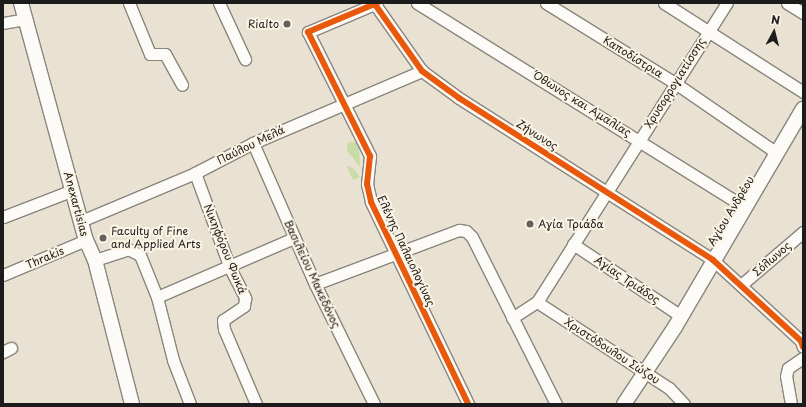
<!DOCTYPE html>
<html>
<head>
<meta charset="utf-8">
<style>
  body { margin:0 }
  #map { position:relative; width:806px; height:407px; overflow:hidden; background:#e9e2d2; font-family:"Playpen Sans",sans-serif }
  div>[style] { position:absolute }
  .green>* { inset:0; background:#c9dca7 }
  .roads { filter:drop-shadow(1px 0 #89857d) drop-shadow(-1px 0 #89857d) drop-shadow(0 1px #89857d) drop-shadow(0 -1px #89857d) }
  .minor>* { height:11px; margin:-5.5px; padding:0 5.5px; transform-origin:5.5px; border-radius:5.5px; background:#fcfbf8 }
  .tertiary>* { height:14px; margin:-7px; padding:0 7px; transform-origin:7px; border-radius:7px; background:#fcfbf8 }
  .cycleway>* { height:6px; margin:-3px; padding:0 3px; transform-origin:3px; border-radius:3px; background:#e8590c }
  .dots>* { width:11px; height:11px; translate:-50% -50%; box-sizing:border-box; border:2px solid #fcf5e5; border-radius:50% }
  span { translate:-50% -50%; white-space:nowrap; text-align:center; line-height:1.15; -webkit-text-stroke:4px #fcf5e5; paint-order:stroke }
  .poi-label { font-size:11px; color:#1c1c1c }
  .right { translate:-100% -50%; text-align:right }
  .left { translate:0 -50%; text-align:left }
  .street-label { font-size:11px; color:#1c1c1c }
  .frame { position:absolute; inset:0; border:4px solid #1c1c1c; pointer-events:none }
  .north { position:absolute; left:754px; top:12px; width:40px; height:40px; -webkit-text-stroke:3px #fcf5e5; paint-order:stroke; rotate:7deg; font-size:11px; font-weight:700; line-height:16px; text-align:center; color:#1c1c1c }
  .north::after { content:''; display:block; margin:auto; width:14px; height:18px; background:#1c1c1c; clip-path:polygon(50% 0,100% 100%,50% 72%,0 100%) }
</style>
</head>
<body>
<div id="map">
  <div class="green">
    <div style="clip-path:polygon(348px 142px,357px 142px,359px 146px,360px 167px,347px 151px)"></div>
    <div style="clip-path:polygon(349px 166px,355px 170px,360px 177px,353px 180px,347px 167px)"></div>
  </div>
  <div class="roads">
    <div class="minor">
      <div style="left:129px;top:3px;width:55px;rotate:67.6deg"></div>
      <div style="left:150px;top:54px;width:15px"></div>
      <div style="left:165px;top:54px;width:35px;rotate:61deg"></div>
      <div style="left:219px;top:3px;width:62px;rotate:65.1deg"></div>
      <div style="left:374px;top:3px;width:83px;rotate:54.8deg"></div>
      <div style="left:422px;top:71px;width:46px;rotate:36.1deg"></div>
      <div style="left:459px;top:98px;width:301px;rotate:32.5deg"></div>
      <div style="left:713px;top:260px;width:120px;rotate:42.6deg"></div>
      <div style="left:801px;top:341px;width:6px;rotate:72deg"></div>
      <div style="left:377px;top:3px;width:75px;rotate:157.2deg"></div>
      <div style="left:308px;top:32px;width:139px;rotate:63.4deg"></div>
      <div style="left:370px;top:156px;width:28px;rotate:96deg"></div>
      <div style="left:367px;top:184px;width:18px;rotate:77deg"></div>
      <div style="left:371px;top:202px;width:224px;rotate:64.3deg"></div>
      <div style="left:417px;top:3px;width:386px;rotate:31.9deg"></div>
      <div style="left:546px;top:3px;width:152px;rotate:31.8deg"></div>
      <div style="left:675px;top:83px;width:124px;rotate:34.5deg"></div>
      <div style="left:664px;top:3px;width:165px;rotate:32.6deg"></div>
      <div style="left:787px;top:3px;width:19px;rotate:32deg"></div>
      <div style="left:3px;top:23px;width:23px;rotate:-10deg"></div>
      <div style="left:253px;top:143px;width:154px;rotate:66.3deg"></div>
      <div style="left:315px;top:284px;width:134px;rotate:63.8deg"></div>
      <div style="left:195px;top:173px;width:101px;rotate:69.8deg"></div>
      <div style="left:230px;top:268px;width:34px;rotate:63deg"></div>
      <div style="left:245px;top:298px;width:8px;rotate:97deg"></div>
      <div style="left:244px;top:306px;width:25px;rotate:146deg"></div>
      <div style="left:223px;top:320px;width:9px;rotate:84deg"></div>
      <div style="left:224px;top:329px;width:82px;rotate:66.9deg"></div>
      <div style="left:3px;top:217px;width:75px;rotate:-21.1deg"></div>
      <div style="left:81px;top:221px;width:124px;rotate:-22.8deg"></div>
      <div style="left:195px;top:173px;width:65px;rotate:-27.3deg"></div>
      <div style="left:253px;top:143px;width:184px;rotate:-23.1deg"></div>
      <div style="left:573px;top:244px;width:130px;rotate:33.7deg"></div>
      <div style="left:95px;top:260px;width:35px;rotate:-18deg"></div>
      <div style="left:128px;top:249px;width:13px;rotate:27deg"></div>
      <div style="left:140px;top:255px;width:45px;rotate:68deg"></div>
      <div style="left:157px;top:297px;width:65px;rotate:75.7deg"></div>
      <div style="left:173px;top:360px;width:47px;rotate:68.9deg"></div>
      <div style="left:3px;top:275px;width:90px;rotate:-22.9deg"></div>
      <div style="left:315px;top:284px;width:154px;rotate:-20.6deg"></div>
      <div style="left:459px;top:230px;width:7px;rotate:8deg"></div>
      <div style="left:466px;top:231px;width:8px;rotate:45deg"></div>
      <div style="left:472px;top:237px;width:187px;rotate:63.3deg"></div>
      <div style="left:741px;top:285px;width:82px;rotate:-40.5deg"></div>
      <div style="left:157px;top:297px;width:149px;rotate:-23.3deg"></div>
      <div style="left:537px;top:302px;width:158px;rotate:33.1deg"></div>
      <div style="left:669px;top:388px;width:22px;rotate:47deg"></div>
      <div style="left:512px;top:318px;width:30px;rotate:-33deg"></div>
      <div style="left:537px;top:302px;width:354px;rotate:-57.6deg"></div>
      <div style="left:3px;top:352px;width:9px;rotate:-27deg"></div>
      <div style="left:791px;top:404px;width:28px;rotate:-100deg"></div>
      <div style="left:786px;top:376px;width:8px;rotate:-76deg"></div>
      <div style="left:788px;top:368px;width:18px;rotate:-34deg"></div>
    </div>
    <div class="tertiary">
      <div style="left:21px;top:3px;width:246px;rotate:74.7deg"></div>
      <div style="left:86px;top:240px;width:22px;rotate:66deg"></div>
      <div style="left:95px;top:260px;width:149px;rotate:75.6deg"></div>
      <div style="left:624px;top:404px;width:92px;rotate:-56.5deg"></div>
      <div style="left:675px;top:327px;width:253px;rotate:-59.6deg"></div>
    </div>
  </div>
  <div class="cycleway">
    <div style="left:374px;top:3px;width:83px;rotate:54.8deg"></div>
    <div style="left:422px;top:71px;width:46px;rotate:36.1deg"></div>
    <div style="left:459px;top:98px;width:301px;rotate:32.5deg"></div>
    <div style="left:713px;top:260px;width:120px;rotate:42.6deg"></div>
    <div style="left:801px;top:341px;width:6px;rotate:72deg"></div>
    <div style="left:377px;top:3px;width:75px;rotate:157.2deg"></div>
    <div style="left:308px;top:32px;width:139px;rotate:63.4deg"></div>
    <div style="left:370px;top:156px;width:28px;rotate:96deg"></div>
    <div style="left:367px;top:184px;width:18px;rotate:77deg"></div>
    <div style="left:371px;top:202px;width:224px;rotate:64.3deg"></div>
  </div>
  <div class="dots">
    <div style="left:287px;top:24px;background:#64615c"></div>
    <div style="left:530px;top:224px;background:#64615c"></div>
    <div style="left:103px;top:238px;background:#64615c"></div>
  </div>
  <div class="poi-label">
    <span class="right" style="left:279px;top:24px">Rialto</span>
    <span class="left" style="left:538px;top:224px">Αγία Τριάδα</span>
    <span class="left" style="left:111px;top:238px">Faculty of Fine<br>and Applied Arts</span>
  </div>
  <div class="street-label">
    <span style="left:633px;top:57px;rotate:32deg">Καποδίστρια</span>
    <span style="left:675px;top:83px;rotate:-58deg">Χρυσορρογιατίσσης</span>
    <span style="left:582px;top:104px;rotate:32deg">Όθωνος και Αμαλίας</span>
    <span style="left:537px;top:135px;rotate:32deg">Ζήνωνος</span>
    <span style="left:251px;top:145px;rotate:-26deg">Παύλου Μελά</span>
    <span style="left:76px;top:204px;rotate:75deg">Anexartisias</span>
    <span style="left:731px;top:211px;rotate:-59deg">Αγίου Ανδρέου</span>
    <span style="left:225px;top:249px;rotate:68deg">Νικηφόρου Φωκά</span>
    <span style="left:406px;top:251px;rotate:65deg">Ελένης Παλαιολογίνας</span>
    <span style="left:45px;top:258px;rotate:-23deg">Thrakis</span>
    <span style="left:772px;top:259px;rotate:-41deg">Σόλωνος</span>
    <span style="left:312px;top:274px;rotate:65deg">Βασιλείου Μακεδόνος</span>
    <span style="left:627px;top:280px;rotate:34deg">Αγίας Τριάδος</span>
    <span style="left:612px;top:351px;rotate:33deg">Χριστόδουλου Σώζου</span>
  </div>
  <div class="frame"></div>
  <div class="north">N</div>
</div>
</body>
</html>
